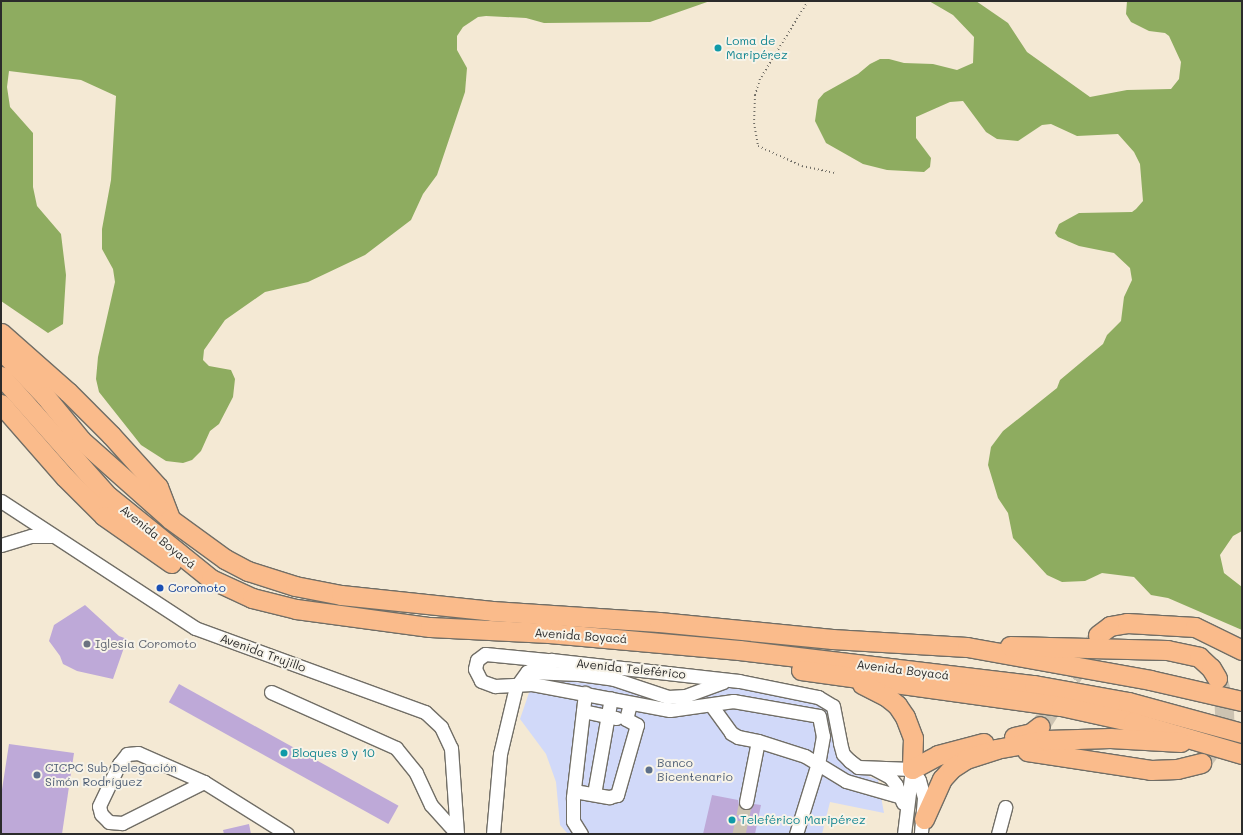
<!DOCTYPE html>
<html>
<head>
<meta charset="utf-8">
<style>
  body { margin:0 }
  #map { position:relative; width:1243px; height:835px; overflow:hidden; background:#f4e9d4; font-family:Mali,sans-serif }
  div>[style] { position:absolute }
  .built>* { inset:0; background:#d1d9f9 }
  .forest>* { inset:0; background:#8eac60 }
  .building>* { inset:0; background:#bea9d8; transform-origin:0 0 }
  .minor-tunnel>* { height:13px; margin-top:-6.5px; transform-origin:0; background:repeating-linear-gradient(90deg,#ccc3b2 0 13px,transparent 0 19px) }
  .highway-tunnel>* { height:19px; margin-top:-9.5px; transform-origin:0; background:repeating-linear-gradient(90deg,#ccc3b2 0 19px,transparent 0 29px) }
  .path>* { height:2px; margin-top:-1px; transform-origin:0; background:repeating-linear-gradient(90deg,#716e66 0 1px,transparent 0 4px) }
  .roads { filter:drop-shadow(1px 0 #716e66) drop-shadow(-1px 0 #716e66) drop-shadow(0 1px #716e66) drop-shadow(0 -1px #716e66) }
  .minor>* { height:13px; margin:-6.5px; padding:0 6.5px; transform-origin:6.5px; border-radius:6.5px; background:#fff }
  .highway>* { height:19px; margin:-9.5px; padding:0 9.5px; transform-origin:9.5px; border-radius:9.5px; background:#fabb8b }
  .dots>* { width:11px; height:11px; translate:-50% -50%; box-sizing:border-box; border:2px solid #f7f3e8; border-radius:50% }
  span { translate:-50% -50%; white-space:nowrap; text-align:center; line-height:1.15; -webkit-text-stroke:4px #f7f3e8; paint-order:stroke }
  .culture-label { font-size:12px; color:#0d838f }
  .left { translate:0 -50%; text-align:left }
  .street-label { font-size:12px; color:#2b2b2b }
  .transit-label { font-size:12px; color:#164399 }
  .worship-label { font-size:12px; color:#5b616d }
  .service-label { font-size:12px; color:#4e5e75 }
  .frame { position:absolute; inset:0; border:2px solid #2b2b2b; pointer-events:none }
</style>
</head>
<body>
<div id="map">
  <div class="built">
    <div style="clip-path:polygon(546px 679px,612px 686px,671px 701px,733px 684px,809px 699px,830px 710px,850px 769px,878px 780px,884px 813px,830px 802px,822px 834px,568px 834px,560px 825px,556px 782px,546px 754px,520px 719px,532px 684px,536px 680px)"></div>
  </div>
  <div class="forest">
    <div style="clip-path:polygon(1px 1px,710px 1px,650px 22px,544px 23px,526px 18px,486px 16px,478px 17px,463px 27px,457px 36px,457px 50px,467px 68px,465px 92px,437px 175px,423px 194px,411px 220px,365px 255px,308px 282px,265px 292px,225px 320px,204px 350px,203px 360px,209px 366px,231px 370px,235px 379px,233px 397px,219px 424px,210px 431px,201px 451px,192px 460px,183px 463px,166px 461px,141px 445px,99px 392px,96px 379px,98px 357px,115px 282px,113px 269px,102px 249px,102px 229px,111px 180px,116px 96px,81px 80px,9px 71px,7px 87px,10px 107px,33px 133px,33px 187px,37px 206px,61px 234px,66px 275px,63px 324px,48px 333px,1px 301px)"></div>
    <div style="clip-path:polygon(929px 1px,976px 1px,1008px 23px,1027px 52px,1090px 97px,1127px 90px,1171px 89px,1179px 79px,1181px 62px,1169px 36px,1165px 33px,1149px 31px,1131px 22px,1126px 14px,1127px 1px,1242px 1px,1242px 531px,1233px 536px,1220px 555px,1224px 573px,1242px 587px,1242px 630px,1168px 598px,1151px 595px,1134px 577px,1102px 573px,1085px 581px,1062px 582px,1047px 575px,1013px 538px,1008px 513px,998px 498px,988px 465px,991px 447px,1003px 431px,1057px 388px,1060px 380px,1103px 344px,1107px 335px,1121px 321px,1124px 297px,1132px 280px,1130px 268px,1114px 253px,1079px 246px,1058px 237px,1055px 233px,1059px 224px,1079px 213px,1132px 212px,1136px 209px,1143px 201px,1140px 164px,1134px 152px,1118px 134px,1077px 136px,1051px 124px,1042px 125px,1018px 141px,997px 139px,986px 132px,963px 101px,950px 102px,916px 117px,916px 138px,931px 158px,930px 167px,924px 172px,887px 170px,863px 164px,826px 143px,815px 121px,818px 100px,824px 93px,858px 74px,870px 64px,880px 59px,889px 59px,904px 63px,933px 64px,957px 70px,973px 63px,974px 37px,953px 15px)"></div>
  </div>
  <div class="building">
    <div style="clip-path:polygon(85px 605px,119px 636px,127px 639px,113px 679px,77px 671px,63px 664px,60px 656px,49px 641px,54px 625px)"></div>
    <div style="left:179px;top:684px;width:251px;height:21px;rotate:29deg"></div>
    <div style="clip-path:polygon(9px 744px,74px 753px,62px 834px,1px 833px,1px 796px)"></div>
    <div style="clip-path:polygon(712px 795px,738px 800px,739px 805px,744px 810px,749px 809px,754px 804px,761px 805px,755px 834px,703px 834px)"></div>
    <div style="clip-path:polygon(249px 824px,251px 834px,224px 834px,223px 830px)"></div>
  </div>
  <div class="minor-tunnel">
    <div style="left:739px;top:834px;width:33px;rotate:-78deg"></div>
  </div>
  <div class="highway-tunnel">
    <div style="left:1040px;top:726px;width:107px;rotate:-57.2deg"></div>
    <div style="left:1201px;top:763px;width:24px;rotate:-52deg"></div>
    <div style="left:1216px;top:744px;width:24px;rotate:-68deg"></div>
    <div style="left:1225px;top:722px;width:22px;rotate:-93deg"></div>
    <div style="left:1224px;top:700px;width:19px;rotate:-106deg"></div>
  </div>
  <div class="path">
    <div style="left:808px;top:1px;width:92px;rotate:121.6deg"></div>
    <div style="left:760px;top:79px;width:17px;rotate:107deg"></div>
    <div style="left:755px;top:95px;width:28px;rotate:92deg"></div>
    <div style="left:754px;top:123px;width:23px;rotate:80deg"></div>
    <div style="left:758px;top:146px;width:48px;rotate:24.4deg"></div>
    <div style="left:802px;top:166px;width:35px;rotate:12deg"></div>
  </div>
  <div class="roads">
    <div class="minor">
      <div style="left:1px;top:501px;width:232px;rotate:33.2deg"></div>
      <div style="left:195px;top:628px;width:245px;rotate:20.1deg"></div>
      <div style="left:425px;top:712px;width:22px;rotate:43deg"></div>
      <div style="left:441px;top:727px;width:23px;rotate:65deg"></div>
      <div style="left:451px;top:748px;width:86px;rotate:86deg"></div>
      <div style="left:1px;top:545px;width:31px;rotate:-17deg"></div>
      <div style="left:31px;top:536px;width:20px"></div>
      <div style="left:547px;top:660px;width:62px;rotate:-174.5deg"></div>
      <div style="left:485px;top:654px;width:10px;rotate:143deg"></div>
      <div style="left:477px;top:660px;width:9px;rotate:103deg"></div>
      <div style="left:475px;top:669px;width:13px;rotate:63deg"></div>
      <div style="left:481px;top:681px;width:15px;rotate:20deg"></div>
      <div style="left:495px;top:686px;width:37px;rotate:-3deg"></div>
      <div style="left:532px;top:684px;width:140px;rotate:10.7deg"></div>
      <div style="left:670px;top:710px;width:64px;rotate:-8.1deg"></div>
      <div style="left:733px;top:701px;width:87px;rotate:9.9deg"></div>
      <div style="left:819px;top:716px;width:20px;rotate:79deg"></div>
      <div style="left:823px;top:736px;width:27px;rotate:100deg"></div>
      <div style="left:818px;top:763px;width:74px;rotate:107.2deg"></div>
      <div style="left:529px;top:672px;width:50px;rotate:2.3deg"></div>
      <div style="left:579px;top:674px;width:35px;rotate:8deg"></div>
      <div style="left:614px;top:679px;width:57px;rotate:18.4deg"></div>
      <div style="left:668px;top:697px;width:17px;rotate:-3deg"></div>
      <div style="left:685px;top:696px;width:40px;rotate:-20.2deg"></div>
      <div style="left:271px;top:692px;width:137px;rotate:24.1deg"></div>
      <div style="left:396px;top:748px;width:32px;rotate:51deg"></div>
      <div style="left:416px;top:773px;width:35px;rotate:65deg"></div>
      <div style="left:431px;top:805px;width:39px;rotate:48deg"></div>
      <div style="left:711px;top:705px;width:34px;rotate:54deg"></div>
      <div style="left:731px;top:733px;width:8px;rotate:30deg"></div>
      <div style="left:738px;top:737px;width:20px;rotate:11deg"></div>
      <div style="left:758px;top:741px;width:49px;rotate:17.7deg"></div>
      <div style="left:805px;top:756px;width:48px;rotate:31.4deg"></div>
      <div style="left:846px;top:781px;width:58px;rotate:15.9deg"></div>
      <div style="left:583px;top:711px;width:34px;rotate:12deg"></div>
      <div style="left:875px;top:769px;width:17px;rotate:28deg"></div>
      <div style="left:890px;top:777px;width:10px;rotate:53deg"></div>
      <div style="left:896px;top:785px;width:19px;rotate:69deg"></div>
      <div style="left:912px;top:769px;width:13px;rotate:58deg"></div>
      <div style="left:919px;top:780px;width:19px;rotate:74deg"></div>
      <div style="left:924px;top:798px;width:36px;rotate:95deg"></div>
      <div style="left:204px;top:782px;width:92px;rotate:153.4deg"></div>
      <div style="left:122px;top:823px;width:13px;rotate:-176deg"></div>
      <div style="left:109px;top:822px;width:11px;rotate:-135deg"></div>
      <div style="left:101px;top:814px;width:8px;rotate:-104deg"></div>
      <div style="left:99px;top:806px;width:47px;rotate:-64.5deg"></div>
      <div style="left:119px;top:764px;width:13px;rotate:-51deg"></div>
      <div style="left:127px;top:754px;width:11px;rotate:-5deg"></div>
      <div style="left:138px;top:753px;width:72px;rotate:23.7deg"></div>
      <div style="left:204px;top:782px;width:98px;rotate:32.1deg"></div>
      <div style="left:574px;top:791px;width:36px;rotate:10deg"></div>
      <div style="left:609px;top:797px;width:8px;rotate:-14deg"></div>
      <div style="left:617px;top:795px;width:73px;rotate:-74.1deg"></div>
      <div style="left:637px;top:725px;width:13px;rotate:-151deg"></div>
      <div style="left:626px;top:719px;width:16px;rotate:-75deg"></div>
      <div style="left:594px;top:794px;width:97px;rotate:-80deg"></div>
      <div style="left:746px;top:802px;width:62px;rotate:-78.9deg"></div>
      <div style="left:493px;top:834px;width:80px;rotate:-85deg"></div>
      <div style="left:500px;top:754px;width:69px;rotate:-76.6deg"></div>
      <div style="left:516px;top:687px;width:19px;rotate:-54deg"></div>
      <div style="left:527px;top:672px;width:27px;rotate:-27deg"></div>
      <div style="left:551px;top:660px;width:189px;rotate:6.4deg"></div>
      <div style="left:739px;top:681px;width:81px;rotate:11.4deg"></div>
      <div style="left:818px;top:697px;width:17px;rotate:31deg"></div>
      <div style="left:833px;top:706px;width:38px;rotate:79deg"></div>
      <div style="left:840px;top:743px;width:11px;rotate:75deg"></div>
      <div style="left:843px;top:754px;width:10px;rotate:45deg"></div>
      <div style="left:850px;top:761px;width:10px;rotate:37deg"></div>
      <div style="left:858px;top:767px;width:54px;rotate:2.1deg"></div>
      <div style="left:581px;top:834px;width:15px;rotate:-122deg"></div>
      <div style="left:573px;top:821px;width:24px;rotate:-90deg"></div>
      <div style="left:573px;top:797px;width:105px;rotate:-83.4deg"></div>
      <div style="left:904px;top:834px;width:65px;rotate:-83deg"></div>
      <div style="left:998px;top:834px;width:28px;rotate:-75deg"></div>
    </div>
    <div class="highway">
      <div style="left:1px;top:333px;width:89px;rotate:41.4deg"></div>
      <div style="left:68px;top:392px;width:61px;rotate:45deg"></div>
      <div style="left:111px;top:435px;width:70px;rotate:47.9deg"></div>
      <div style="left:158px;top:487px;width:31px;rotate:69deg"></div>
      <div style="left:1px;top:350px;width:64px;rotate:46.3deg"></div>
      <div style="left:45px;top:396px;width:57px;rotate:50.7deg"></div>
      <div style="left:81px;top:440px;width:119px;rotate:41.6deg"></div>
      <div style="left:170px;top:519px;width:68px;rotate:36deg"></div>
      <div style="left:225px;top:559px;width:26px;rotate:28deg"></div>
      <div style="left:248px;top:571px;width:49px;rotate:17.7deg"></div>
      <div style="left:295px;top:586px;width:47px;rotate:11.1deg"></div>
      <div style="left:341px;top:595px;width:152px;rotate:6deg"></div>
      <div style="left:492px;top:611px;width:167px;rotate:3.8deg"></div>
      <div style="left:659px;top:622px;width:174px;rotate:5.6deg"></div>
      <div style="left:832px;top:639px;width:135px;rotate:3.4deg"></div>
      <div style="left:967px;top:647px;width:186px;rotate:10.2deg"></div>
      <div style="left:1150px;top:680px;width:94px;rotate:12.9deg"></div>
      <div style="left:1px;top:376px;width:161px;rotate:48.3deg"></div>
      <div style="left:108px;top:496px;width:132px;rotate:38.9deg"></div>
      <div style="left:211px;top:579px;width:45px;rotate:24.9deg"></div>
      <div style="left:252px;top:598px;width:45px;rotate:14deg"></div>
      <div style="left:296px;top:609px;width:135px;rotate:7.7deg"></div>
      <div style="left:430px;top:627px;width:119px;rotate:2.9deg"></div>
      <div style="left:549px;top:633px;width:191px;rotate:5.1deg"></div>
      <div style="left:739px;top:650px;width:297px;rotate:6.8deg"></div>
      <div style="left:1034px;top:685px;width:96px;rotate:10.3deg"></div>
      <div style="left:1128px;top:702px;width:118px;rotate:15.2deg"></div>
      <div style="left:1px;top:404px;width:97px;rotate:48.8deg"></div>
      <div style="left:65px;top:477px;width:55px;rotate:45deg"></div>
      <div style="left:104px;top:516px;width:82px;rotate:35deg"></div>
      <div style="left:1098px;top:635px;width:15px;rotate:-37deg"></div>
      <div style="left:1110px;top:626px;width:17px;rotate:-10deg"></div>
      <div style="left:1127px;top:623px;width:68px;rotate:3.4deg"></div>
      <div style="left:1195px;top:627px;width:52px;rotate:26.1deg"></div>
      <div style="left:1010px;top:646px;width:157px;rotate:1.5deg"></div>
      <div style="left:1167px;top:650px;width:33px;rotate:12deg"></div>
      <div style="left:1199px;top:657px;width:16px;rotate:43deg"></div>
      <div style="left:1211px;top:668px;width:12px;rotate:59deg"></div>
      <div style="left:801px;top:670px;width:262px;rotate:7.9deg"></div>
      <div style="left:1061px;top:706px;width:74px;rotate:12.5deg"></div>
      <div style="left:1133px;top:722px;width:114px;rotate:16.4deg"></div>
      <div style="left:862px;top:684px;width:27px;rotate:27deg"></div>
      <div style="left:886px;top:696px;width:14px;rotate:39deg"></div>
      <div style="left:897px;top:705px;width:14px;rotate:56deg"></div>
      <div style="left:905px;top:717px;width:22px;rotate:69deg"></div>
      <div style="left:913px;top:738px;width:31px;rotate:92deg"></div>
      <div style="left:1014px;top:737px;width:17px;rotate:-13deg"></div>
      <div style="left:1031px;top:733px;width:11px;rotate:-38deg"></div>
      <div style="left:1027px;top:751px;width:125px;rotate:8.7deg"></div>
      <div style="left:1151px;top:770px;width:26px;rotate:-2deg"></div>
      <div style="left:1177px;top:769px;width:25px;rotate:-14deg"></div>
      <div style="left:912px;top:769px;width:30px;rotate:-28deg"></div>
      <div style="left:938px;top:755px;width:47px;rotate:-14.9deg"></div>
      <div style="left:924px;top:819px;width:44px;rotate:-65.8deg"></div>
      <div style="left:942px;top:779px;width:15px;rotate:-48deg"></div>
      <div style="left:952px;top:768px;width:17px;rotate:-33deg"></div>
      <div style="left:966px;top:759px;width:32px;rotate:-18deg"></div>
      <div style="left:996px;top:749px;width:51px;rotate:-10.2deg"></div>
      <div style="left:1046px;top:740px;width:64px;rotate:-1.8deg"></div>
      <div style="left:1110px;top:738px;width:71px;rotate:3.2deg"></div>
    </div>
  </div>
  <div class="dots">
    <div style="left:718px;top:48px;background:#0f9aa8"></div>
    <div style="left:160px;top:588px;background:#1a4fb4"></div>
    <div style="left:87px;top:644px;background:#6b7280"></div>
    <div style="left:284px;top:753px;background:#0f9aa8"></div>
    <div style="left:649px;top:770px;background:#5c6f8a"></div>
    <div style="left:37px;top:775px;background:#5c6f8a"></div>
    <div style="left:732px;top:820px;background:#0f9aa8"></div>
  </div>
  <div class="culture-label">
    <span class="left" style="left:726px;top:48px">Loma de<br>Maripérez</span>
    <span class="left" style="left:292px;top:753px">Bloques 9 y 10</span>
    <span class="left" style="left:740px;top:820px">Teleférico Maripérez</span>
  </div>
  <div class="street-label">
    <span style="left:158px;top:537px;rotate:39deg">Avenida Boyacá</span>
    <span style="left:581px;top:636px;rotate:4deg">Avenida Boyacá</span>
    <span style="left:263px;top:653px;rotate:20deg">Avenida Trujillo</span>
    <span style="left:631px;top:669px;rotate:6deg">Avenida Teleférico</span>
    <span style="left:903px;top:670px;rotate:7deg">Avenida Boyacá</span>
  </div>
  <div class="transit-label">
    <span class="left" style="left:168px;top:588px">Coromoto</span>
  </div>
  <div class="worship-label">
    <span class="left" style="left:95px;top:644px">Iglesia Coromoto</span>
  </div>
  <div class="service-label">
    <span class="left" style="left:657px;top:770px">Banco<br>Bicentenario</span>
    <span class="left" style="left:45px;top:775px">CICPC Sub Delegación<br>Simón Rodríguez</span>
  </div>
  <div class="frame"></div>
</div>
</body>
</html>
